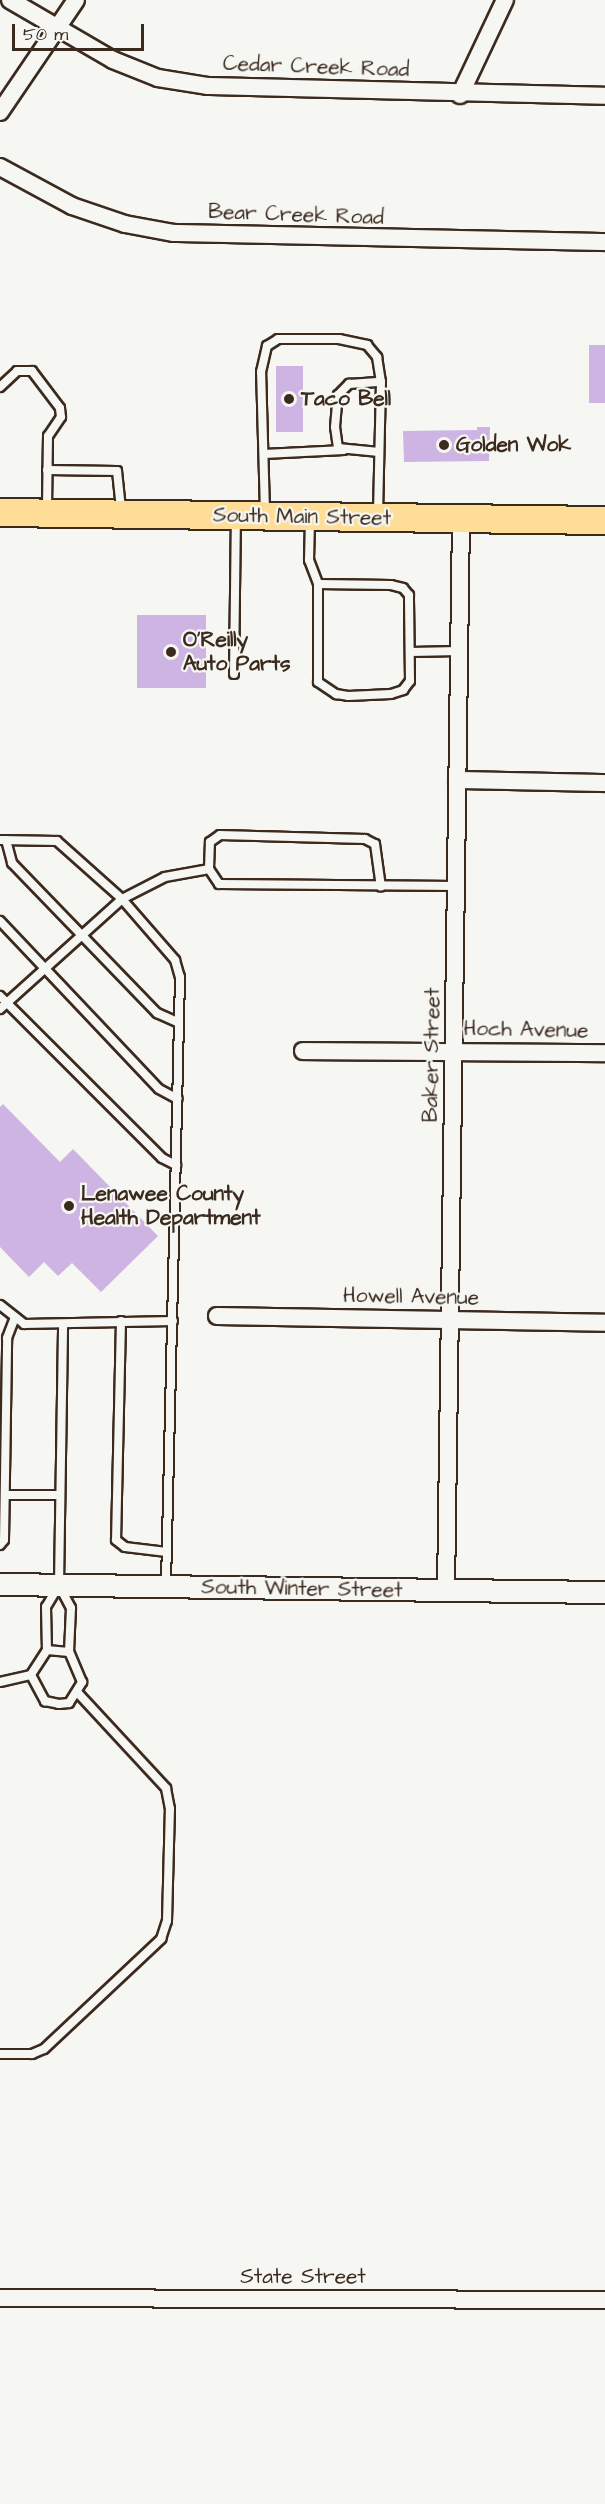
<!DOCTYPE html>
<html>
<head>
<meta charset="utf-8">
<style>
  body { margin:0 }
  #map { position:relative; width:605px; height:2504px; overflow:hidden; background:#f6f6f2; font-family:"Architects Daughter",sans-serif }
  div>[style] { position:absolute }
  .building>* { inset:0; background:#cdb4e3; transform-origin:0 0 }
  .roads { filter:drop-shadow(2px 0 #3b2a1e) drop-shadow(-2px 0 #3b2a1e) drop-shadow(0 2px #3b2a1e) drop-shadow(0 -2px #3b2a1e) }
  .service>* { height:8px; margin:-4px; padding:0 4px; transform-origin:4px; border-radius:4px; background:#f6f6f2 }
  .minor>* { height:16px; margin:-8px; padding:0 8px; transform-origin:8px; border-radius:8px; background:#f6f6f2 }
  .tertiary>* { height:21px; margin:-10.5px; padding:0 10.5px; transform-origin:10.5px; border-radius:10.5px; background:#f6f6f2 }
  .primary>* { height:27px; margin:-13.5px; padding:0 13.5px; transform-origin:13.5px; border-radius:13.5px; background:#fedd96 }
  .dots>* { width:16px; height:16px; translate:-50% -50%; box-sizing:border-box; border:3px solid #f6f6f2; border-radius:50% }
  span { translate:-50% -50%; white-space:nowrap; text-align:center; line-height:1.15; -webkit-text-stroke:4.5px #f6f6f2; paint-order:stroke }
  .street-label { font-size:21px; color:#3b2a1e }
  .poi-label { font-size:21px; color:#3b2a1e; font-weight:700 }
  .left { translate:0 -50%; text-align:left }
  .scale { position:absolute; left:12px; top:24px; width:132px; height:27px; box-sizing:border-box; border:3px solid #3b2a1e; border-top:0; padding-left:8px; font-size:18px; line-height:21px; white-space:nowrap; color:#3b2a1e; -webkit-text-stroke:4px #f6f6f2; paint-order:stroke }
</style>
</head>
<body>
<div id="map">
  <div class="building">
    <div style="left:589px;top:345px;width:16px;height:58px"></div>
    <div style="left:276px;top:366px;width:27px;height:66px"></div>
    <div style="clip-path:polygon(477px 427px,490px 427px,489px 461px,404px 462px,403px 431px,477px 430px)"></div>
    <div style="left:137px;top:615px;width:69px;height:73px"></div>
    <div style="clip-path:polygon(3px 1104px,60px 1162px,73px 1149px,158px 1236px,101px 1292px,72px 1263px,58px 1276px,44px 1262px,29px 1277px,0 1247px,0 1107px)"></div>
  </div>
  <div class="roads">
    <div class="service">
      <div style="left:0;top:387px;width:23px;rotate:-43deg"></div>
      <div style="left:17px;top:371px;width:15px"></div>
      <div style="left:32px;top:371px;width:46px;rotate:52.9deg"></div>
      <div style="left:60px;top:408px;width:9px;rotate:84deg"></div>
      <div style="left:61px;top:417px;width:23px;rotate:124deg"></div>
      <div style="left:48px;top:436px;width:74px;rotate:90.8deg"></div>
      <div style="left:379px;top:452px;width:41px;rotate:-174.4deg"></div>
      <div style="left:338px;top:448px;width:21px;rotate:-98deg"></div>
      <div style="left:335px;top:427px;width:32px;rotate:-85deg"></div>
      <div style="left:338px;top:395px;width:16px;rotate:-45deg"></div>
      <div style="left:349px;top:384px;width:32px;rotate:-4deg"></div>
      <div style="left:264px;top:454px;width:80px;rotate:-2.9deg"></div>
      <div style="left:47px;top:470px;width:70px;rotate:0.8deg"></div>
      <div style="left:117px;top:471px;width:39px;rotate:84deg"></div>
      <div style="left:265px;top:512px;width:140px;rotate:-91.6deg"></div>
      <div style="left:261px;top:372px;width:27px;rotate:-77deg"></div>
      <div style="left:267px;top:346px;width:13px;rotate:-32deg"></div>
      <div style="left:278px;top:339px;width:61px"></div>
      <div style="left:339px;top:339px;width:29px;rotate:12deg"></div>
      <div style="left:367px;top:345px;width:16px;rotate:50deg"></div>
      <div style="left:377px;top:357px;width:25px;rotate:81deg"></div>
      <div style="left:381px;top:382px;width:133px;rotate:91.3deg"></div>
      <div style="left:310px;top:520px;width:40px;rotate:91.4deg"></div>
      <div style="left:309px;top:560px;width:26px;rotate:69deg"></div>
      <div style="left:318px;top:584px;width:98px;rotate:90deg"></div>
      <div style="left:318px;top:682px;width:22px;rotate:34deg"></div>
      <div style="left:336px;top:694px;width:12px;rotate:9deg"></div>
      <div style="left:348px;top:696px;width:43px;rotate:-2.7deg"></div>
      <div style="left:391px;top:694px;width:13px;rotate:-18deg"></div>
      <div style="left:403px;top:690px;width:11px;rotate:-52deg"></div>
      <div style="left:410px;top:681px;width:86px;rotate:-90.7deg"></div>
      <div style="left:409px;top:595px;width:9px;rotate:-131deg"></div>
      <div style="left:403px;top:588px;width:12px;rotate:-166deg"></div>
      <div style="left:391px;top:585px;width:73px;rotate:-179.2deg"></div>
      <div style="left:411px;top:652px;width:48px;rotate:-1.2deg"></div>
      <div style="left:234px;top:674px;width:155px;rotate:-89.3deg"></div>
      <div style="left:0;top:840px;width:57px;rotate:1deg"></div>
      <div style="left:57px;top:841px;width:87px;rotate:41.7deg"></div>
      <div style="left:122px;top:899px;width:81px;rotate:49deg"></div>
      <div style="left:175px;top:960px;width:18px;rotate:74deg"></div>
      <div style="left:180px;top:977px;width:608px;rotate:91.32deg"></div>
      <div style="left:6px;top:840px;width:24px;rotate:75deg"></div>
      <div style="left:12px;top:863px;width:209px;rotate:46deg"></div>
      <div style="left:157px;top:1013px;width:24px;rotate:24deg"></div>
      <div style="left:209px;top:869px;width:27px;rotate:-88deg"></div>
      <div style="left:210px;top:842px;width:12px;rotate:-35deg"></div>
      <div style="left:220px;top:835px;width:145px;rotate:1.6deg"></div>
      <div style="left:365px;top:839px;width:11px;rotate:27deg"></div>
      <div style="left:375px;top:844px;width:43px;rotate:82.1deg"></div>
      <div style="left:0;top:921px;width:231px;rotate:46.6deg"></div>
      <div style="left:159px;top:1089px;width:21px;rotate:28deg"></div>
      <div style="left:0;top:996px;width:229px;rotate:45deg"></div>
      <div style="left:162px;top:1158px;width:16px;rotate:27deg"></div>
      <div style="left:0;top:1009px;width:164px;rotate:-42deg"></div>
      <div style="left:122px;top:899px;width:48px;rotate:-27.1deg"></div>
      <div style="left:165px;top:877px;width:45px;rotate:-10.3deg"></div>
      <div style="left:209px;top:869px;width:18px;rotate:56deg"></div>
      <div style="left:219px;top:884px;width:237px;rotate:0.5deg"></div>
      <div style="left:0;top:1305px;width:31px;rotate:38deg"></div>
      <div style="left:24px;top:1324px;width:149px;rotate:-1.2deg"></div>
      <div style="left:121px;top:1321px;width:219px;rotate:91.3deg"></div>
      <div style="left:116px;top:1540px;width:11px;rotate:38deg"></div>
      <div style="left:125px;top:1547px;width:42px;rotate:6.8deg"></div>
      <div style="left:5px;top:1495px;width:55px"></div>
      <div style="left:0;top:1545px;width:6px;rotate:-51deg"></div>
      <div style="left:4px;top:1540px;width:202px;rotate:-89.1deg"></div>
      <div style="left:7px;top:1338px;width:22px;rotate:-69deg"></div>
      <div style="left:58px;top:1587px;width:23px;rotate:121deg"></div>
      <div style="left:46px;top:1607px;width:43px;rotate:88.7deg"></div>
      <div style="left:47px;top:1650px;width:30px;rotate:123deg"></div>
      <div style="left:31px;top:1675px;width:30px;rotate:62deg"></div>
      <div style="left:45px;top:1701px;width:14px;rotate:12deg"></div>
      <div style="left:59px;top:1704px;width:10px;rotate:-6deg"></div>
      <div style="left:69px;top:1703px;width:25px;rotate:-58deg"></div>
      <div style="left:82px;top:1682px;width:33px;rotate:-113deg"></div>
      <div style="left:69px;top:1652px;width:44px;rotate:-87.4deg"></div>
      <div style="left:71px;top:1608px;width:26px;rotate:-118deg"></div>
      <div style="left:59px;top:1585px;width:261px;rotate:-89.1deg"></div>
      <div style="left:47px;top:1650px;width:22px;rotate:5deg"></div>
      <div style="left:0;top:1682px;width:32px;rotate:-13deg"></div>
      <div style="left:0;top:2054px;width:32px"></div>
      <div style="left:32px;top:2054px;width:13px;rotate:-23deg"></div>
      <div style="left:44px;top:2049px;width:161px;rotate:-43.2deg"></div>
      <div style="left:161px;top:1939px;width:19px;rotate:-72deg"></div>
      <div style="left:167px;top:1921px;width:112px;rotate:-88.5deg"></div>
      <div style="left:170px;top:1809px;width:21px;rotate:-101deg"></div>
      <div style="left:166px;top:1788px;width:129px;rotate:-132.8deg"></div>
    </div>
    <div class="minor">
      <div style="left:10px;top:0;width:119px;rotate:30.2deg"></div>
      <div style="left:113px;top:60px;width:48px;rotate:21.8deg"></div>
      <div style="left:158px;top:78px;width:51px;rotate:9.1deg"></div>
      <div style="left:208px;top:86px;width:397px;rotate:1.4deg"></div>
      <div style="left:460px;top:95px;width:105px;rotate:-64.7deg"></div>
      <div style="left:0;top:112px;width:135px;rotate:-55.8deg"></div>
      <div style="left:0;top:167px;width:82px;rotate:28.4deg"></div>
      <div style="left:72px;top:206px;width:56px;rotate:18.8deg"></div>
      <div style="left:125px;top:224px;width:50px;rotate:10.4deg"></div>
      <div style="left:174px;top:233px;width:431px;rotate:1.2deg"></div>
      <div style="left:457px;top:780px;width:148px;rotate:1.2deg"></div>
      <div style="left:303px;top:1051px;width:302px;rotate:0.4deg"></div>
      <div style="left:217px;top:1316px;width:388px;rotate:1deg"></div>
      <div style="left:446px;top:1592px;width:1073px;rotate:-89.2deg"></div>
      <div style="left:0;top:2298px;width:605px;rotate:0.19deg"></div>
    </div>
    <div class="tertiary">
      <div style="left:0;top:1584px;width:605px;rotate:0.76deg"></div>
    </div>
    <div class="primary">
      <div style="left:0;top:512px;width:605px;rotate:0.76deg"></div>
    </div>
  </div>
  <div class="dots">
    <div style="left:289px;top:399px;background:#3b2a1e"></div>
    <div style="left:444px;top:445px;background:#3b2a1e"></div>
    <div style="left:171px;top:652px;background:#3b2a1e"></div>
    <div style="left:69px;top:1206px;background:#3b2a1e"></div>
  </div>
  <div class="street-label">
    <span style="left:316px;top:67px;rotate:2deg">Cedar Creek Road</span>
    <span style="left:296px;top:215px;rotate:2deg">Bear Creek Road</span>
    <span style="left:302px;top:517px;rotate:1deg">South Main Street</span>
    <span style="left:526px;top:1030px;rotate:1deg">Hoch Avenue</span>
    <span style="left:432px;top:1055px;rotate:-89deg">Baker Street</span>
    <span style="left:411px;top:1297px;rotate:1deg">Howell Avenue</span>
    <span style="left:302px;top:1589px;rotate:1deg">South Winter Street</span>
    <span style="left:303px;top:2277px">State Street</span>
  </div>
  <div class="poi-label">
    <span class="left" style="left:301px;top:399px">Taco Bell</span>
    <span class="left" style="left:456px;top:445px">Golden Wok</span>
    <span class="left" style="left:183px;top:652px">O'Reilly<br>Auto Parts</span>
    <span class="left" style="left:81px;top:1206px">Lenawee County<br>Health Department</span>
  </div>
  <div class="scale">50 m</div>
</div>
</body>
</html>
